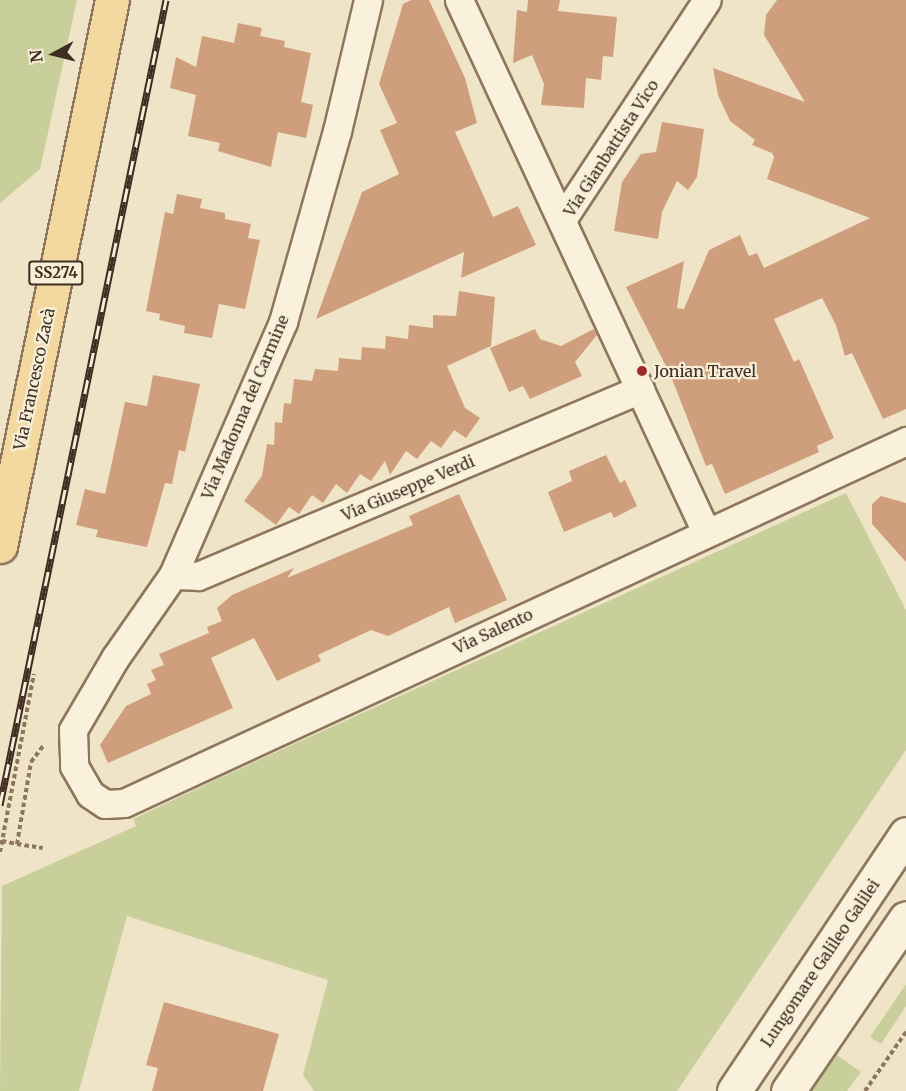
<!DOCTYPE html>
<html>
<head>
<meta charset="utf-8">
<style>
  body { margin:0 }
  #map { position:relative; width:906px; height:1091px; overflow:hidden; background:#f0e4c8; font-family:Merriweather,serif }
  div>[style] { position:absolute }
  .green>* { inset:0; background:#c9cf9b }
  .building>* { inset:0; background:#cf9f7d }
  .path>* { height:4px; margin-top:-2px; transform-origin:0; background:repeating-linear-gradient(90deg,#8d765c 0 4.5px,transparent 0 7.5px) }
  .roads { filter:drop-shadow(2px 0 #8d765c) drop-shadow(-2px 0 #8d765c) drop-shadow(0 2px #8d765c) drop-shadow(0 -2px #8d765c) }
  .street>* { height:27px; margin:-13.5px; padding:0 13.5px; transform-origin:13.5px; border-radius:13.5px; background:#faf1dc }
  .secondary>* { height:33px; margin:-16.5px; padding:0 16.5px; transform-origin:16.5px; border-radius:16.5px; background:#faf1dc }
  .primary>* { height:33px; margin:-16.5px; padding:0 16.5px; transform-origin:16.5px; border-radius:16.5px; background:#f3d9a0 }
  .rail>* { height:7px; margin-top:-3.5px; transform-origin:0; background:repeating-linear-gradient(90deg,#f7eed8 0 14px,#3d2e20 0 28px); box-sizing:border-box; border-block:2px solid #3d2e20 }
  .dots>* { width:16px; height:16px; translate:-50% -50%; box-sizing:border-box; border:3px solid #f7eed8; border-radius:50% }
  span { translate:-50% -50%; white-space:nowrap; text-align:center; line-height:1.15; -webkit-text-stroke:4.5px #f7eed8; paint-order:stroke }
  .shield-label span { padding:2px 4px; background:#f7eed8; border:2px solid; border-radius:4px; -webkit-text-stroke-width:0 }
  .shield-label { font-size:15px; color:#3d2e20; font-weight:700 }
  .street-label { font-size:16px; color:#3d2e20 }
  .poi-label { font-size:16px; color:#3d2e20 }
  .left { translate:0 -50%; text-align:left }
  .north { position:absolute; left:24px; top:24px; width:60px; height:60px; -webkit-text-stroke:4px #f7eed8; paint-order:stroke; rotate:263deg; font-size:16px; font-weight:700; line-height:24px; text-align:center; color:#3d2e20 }
  .north::after { content:''; display:block; margin:auto; width:21px; height:27px; background:#3d2e20; clip-path:polygon(50% 0,100% 100%,50% 72%,0 100%) }
</style>
</head>
<body>
<div id="map">
  <div class="green">
    <div style="clip-path:polygon(0 0,77px 0,40px 169px,0 203px)"></div>
    <div style="clip-path:polygon(846px 493px,906px 610px,906px 750px,677px 1091px,314px 1091px,303px 1075px,328px 980px,127px 916px,79px 1091px,0 1091px,2px 886px,136px 826px,133px 819px,224px 776px)"></div>
    <div style="clip-path:polygon(906px 984px,906px 1006px,881px 1044px,870px 1037px)"></div>
    <div style="clip-path:polygon(834px 1053px,861px 1072px,847px 1091px,808px 1091px)"></div>
  </div>
  <div class="building">
    <div style="clip-path:polygon(411px 0,429px 0,465px 78px,477px 123px,455px 132px,493px 217px,518px 206px,536px 245px,461px 278px,464px 252px,316px 319px,362px 192px,399px 174px,380px 130px,397px 123px,379px 84px,403px 4px)"></div>
    <div style="clip-path:polygon(528px 0,560px 0,558px 11px,617px 17px,613px 57px,603px 56px,601px 80px,586px 78px,584px 108px,541px 105px,544px 84px,532px 55px,513px 63px,517px 10px,527px 12px)"></div>
    <div style="clip-path:polygon(777px 0,906px 0,906px 409px,883px 419px,852px 353px,845px 356px,836px 325px,822px 298px,774px 319px,794px 362px,799px 359px,834px 438px,817px 446px,819px 452px,725px 494px,712px 464px,706px 466px,670px 374px,626px 287px,684px 261px,677px 308px,684px 309px,709px 250px,740px 235px,749px 256px,757px 253px,764px 268px,870px 218px,767px 179px,774px 157px,772px 153px,752px 145px,755px 140px,730px 121px,718px 95px,713px 68px,805px 102px,764px 35px,766px 15px)"></div>
    <div style="clip-path:polygon(238px 23px,262px 28px,260px 36px,285px 41px,284px 47px,311px 53px,301px 102px,313px 105px,306px 138px,278px 132px,271px 167px,218px 151px,220px 143px,188px 136px,196px 95px,170px 88px,176px 57px,196px 67px,202px 36px,234px 43px)"></div>
    <div style="clip-path:polygon(662px 122px,704px 129px,697px 177px,688px 190px,677px 181px,662px 212px,658px 239px,614px 231px,622px 182px,641px 154px,656px 152px)"></div>
    <div style="clip-path:polygon(177px 194px,202px 199px,200px 208px,225px 213px,225px 219px,251px 224px,248px 238px,260px 240px,245px 309px,219px 304px,212px 338px,184px 333px,185px 326px,159px 320px,160px 314px,146px 311px,165px 212px,173px 214px)"></div>
    <div style="clip-path:polygon(459px 291px,495px 297px,491px 346px,447px 366px,465px 408px,480px 418px,466px 438px,454px 430px,441px 448px,431px 441px,417px 459px,406px 451px,390px 475px,385px 461px,371px 481px,360px 474px,347px 493px,336px 484px,323px 503px,312px 495px,299px 514px,289px 507px,276px 525px,244px 501px,262px 476px,267px 444px,274px 445px,275px 422px,282px 423px,284px 403px,291px 404px,294px 379px,312px 381px,315px 369px,338px 371px,339px 358px,361px 360px,362px 347px,385px 349px,386px 336px,408px 339px,409px 325px,433px 328px,433px 315px,456px 316px)"></div>
    <div style="clip-path:polygon(535px 329px,540px 339px,561px 346px,594px 329px,597px 335px,575px 362px,582px 376px,530px 399px,523px 386px,509px 392px,490px 348px)"></div>
    <div style="clip-path:polygon(153px 375px,200px 384px,185px 452px,179px 450px,172px 484px,165px 483px,147px 547px,96px 537px,98px 530px,76px 525px,85px 489px,105px 494px,125px 402px,147px 406px)"></div>
    <div style="clip-path:polygon(606px 455px,620px 483px,625px 480px,637px 506px,614px 518px,611px 512px,564px 532px,548px 492px,572px 481px,569px 471px)"></div>
    <div style="clip-path:polygon(459px 494px,507px 600px,455px 623px,449px 607px,388px 636px,371px 630px,318px 655px,321px 661px,277px 681px,254px 638px,211px 658px,233px 708px,108px 763px,100px 745px,126px 706px,151px 694px,147px 684px,156px 680px,151px 670px,164px 665px,159px 654px,209px 633px,207px 627px,222px 621px,217px 608px,232px 595px,294px 568px,287px 578px,413px 525px,409px 516px)"></div>
    <div style="clip-path:polygon(881px 496px,906px 503px,906px 562px,872px 524px,872px 504px)"></div>
    <div style="clip-path:polygon(164px 1002px,279px 1034px,263px 1091px,152px 1091px,158px 1068px,146px 1065px)"></div>
  </div>
  <div class="path">
    <div style="left:2px;top:841px;width:15px;rotate:11deg"></div>
    <div style="left:17px;top:844px;width:83px;rotate:-80.3deg"></div>
    <div style="left:31px;top:762px;width:21px;rotate:-53deg"></div>
    <div style="left:17px;top:844px;width:26px;rotate:9deg"></div>
    <div style="left:0;top:852px;width:181px;rotate:-79.2deg"></div>
    <div style="left:865px;top:1091px;width:72px;rotate:-55.2deg"></div>
  </div>
  <div class="roads">
    <div class="street">
      <div style="left:368px;top:0;width:135px;rotate:103.3deg"></div>
      <div style="left:337px;top:131px;width:198px;rotate:105.8deg"></div>
      <div style="left:283px;top:322px;width:276px;rotate:113.5deg"></div>
      <div style="left:173px;top:575px;width:101px;rotate:124.9deg"></div>
      <div style="left:115px;top:658px;width:83px;rotate:120.3deg"></div>
      <div style="left:73px;top:730px;width:36px;rotate:88deg"></div>
      <div style="left:74px;top:766px;width:32px;rotate:60deg"></div>
      <div style="left:90px;top:794px;width:18px;rotate:34deg"></div>
      <div style="left:105px;top:804px;width:19px;rotate:-3deg"></div>
      <div style="left:124px;top:803px;width:862px;rotate:-24.84deg"></div>
      <div style="left:459px;top:0;width:587px;rotate:65.1deg"></div>
      <div style="left:563px;top:218px;width:261px;rotate:-56.6deg"></div>
      <div style="left:173px;top:575px;width:25px;rotate:2deg"></div>
      <div style="left:198px;top:576px;width:480px;rotate:-22.9deg"></div>
    </div>
    <div class="secondary">
      <div style="left:734px;top:1091px;width:309px;rotate:-56.2deg"></div>
      <div style="left:788px;top:1091px;width:209px;rotate:-55.7deg"></div>
    </div>
    <div class="primary">
      <div style="left:0;top:546px;width:557px;rotate:-78.41deg"></div>
    </div>
  </div>
  <div class="rail">
    <div style="left:0;top:805px;width:822px;rotate:-78.35deg"></div>
  </div>
  <div class="dots">
    <div style="left:642px;top:371px;background:#9e2a2b"></div>
  </div>
  <div class="shield-label">
    <span style="left:56px;top:273px">SS274</span>
  </div>
  <div class="street-label">
    <span style="left:611px;top:148px;rotate:-57deg">Via Gianbattista Vico</span>
    <span style="left:34px;top:379px;rotate:-78deg">Via Francesco Zacà</span>
    <span style="left:245px;top:407px;rotate:-67deg">Via Madonna del Carmine</span>
    <span style="left:408px;top:488px;rotate:-23deg">Via Giuseppe Verdi</span>
    <span style="left:493px;top:631px;rotate:-25deg">Via Salento</span>
    <span style="left:820px;top:963px;rotate:-56deg">Lungomare Galileo Galilei</span>
  </div>
  <div class="poi-label">
    <span class="left" style="left:654px;top:371px">Jonian Travel</span>
  </div>
  <div class="north">N</div>
</div>
</body>
</html>
